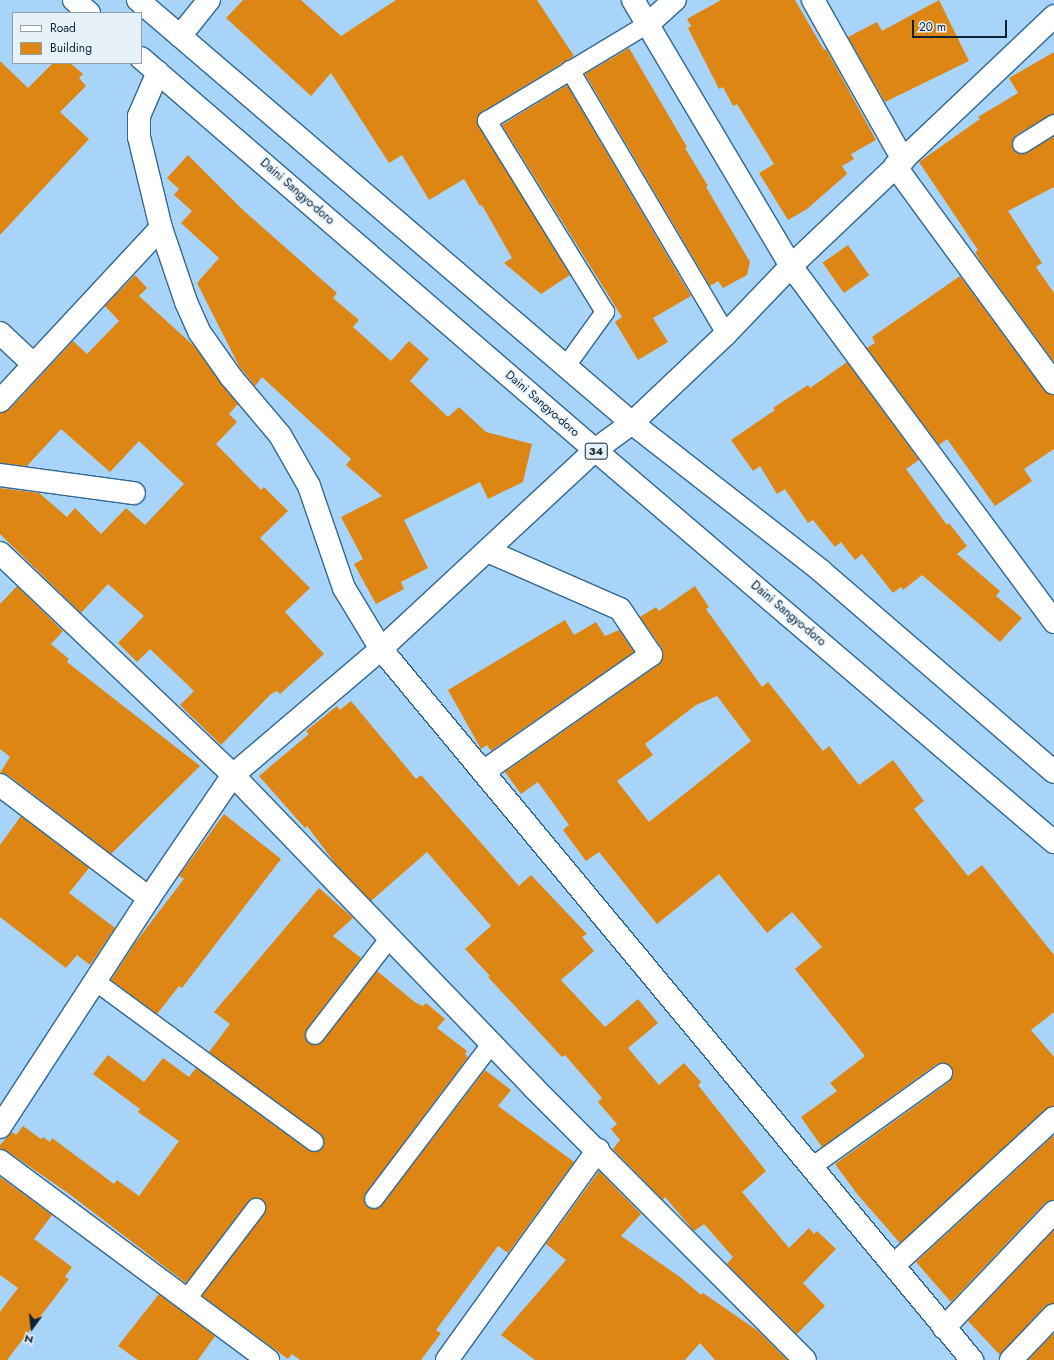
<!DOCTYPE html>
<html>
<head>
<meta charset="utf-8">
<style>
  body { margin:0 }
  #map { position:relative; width:1054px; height:1360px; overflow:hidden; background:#a9d4f9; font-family:Jost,sans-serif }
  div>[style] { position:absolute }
  .building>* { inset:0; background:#dd8614; transform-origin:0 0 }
  .roads { filter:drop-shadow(1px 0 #336790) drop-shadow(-1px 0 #336790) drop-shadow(0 1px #336790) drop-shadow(0 -1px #336790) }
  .lane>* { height:18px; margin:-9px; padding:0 9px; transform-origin:9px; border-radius:9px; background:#fff }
  .street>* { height:22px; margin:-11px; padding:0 11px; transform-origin:11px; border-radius:11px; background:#fff }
  .secondary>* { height:22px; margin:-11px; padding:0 11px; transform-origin:11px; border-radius:11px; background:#fff }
  .primary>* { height:22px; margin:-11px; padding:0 11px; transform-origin:11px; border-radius:11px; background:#fff }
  span { translate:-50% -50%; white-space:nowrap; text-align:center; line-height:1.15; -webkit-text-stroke:3.5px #e6f1fa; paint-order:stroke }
  .shield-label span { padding:1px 3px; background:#e6f1fa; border:1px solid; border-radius:3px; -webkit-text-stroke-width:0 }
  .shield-label { font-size:11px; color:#0d2335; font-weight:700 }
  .street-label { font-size:12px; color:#0d2335 }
  .legend { position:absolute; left:12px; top:12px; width:130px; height:52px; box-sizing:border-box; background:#e6f1fa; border:1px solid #8f9fab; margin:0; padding:5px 7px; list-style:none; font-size:12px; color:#0d2335 }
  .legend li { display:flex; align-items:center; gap:8px; height:20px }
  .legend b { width:20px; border:1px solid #8f9fab }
  .north { position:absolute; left:12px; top:1308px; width:40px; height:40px; -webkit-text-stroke:3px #e6f1fa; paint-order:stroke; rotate:195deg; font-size:11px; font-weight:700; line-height:16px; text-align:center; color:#0d2335 }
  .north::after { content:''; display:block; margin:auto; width:14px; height:18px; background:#0d2335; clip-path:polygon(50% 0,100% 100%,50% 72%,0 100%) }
  .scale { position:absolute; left:912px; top:20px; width:95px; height:18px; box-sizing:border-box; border:2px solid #0d2335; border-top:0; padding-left:5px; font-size:12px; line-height:14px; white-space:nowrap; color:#0d2335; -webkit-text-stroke:3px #e6f1fa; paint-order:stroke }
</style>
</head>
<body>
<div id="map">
  <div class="building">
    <div style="clip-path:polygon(243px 0,301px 0,341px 36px,396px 0,537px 0,574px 56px,482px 112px,477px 122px,570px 275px,541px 294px,504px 263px,512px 258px,482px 205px,480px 206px,464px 179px,429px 200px,402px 155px,389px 163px,331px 73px,311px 96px,226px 18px)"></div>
    <div style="clip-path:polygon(721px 0,795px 0,824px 50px,826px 49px,876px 140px,851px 154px,854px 159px,842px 166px,847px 174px,807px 209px,788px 220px,759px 173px,774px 164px,737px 104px,733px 106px,723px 87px,719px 89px,688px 28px,691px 26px,687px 19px)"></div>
    <div style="clip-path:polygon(939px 0,969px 61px,885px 102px,848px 37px,877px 22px,882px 31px)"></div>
    <div style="clip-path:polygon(629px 48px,687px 147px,685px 148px,708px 186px,706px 187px,750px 262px,747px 275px,723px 288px,718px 281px,710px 286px,585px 74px)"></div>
    <div style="clip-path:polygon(1054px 52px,1054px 114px,1016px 135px,1012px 144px,1017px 153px,1023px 154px,1054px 136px,1054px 187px,1008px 211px,1042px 263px,1036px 267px,1054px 293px,1054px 362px,981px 262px,975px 252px,978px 250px,919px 162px,980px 119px,978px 117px,1018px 93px,1009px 78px)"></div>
    <div style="clip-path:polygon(0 61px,28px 88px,53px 63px,70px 63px,83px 74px,79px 78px,86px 86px,60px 112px,89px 139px,0 235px)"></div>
    <div style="clip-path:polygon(567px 85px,691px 296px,653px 318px,668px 342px,638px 360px,615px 322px,622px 317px,502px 125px)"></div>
    <div style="clip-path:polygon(188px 155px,243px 210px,337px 293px,333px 298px,359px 320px,353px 327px,391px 361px,409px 341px,429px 359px,410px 381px,448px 417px,459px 407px,486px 432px,532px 444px,523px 482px,488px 499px,480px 482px,404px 520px,428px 568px,401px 582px,404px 589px,376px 604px,354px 564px,363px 559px,341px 517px,382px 496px,346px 465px,351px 459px,262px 377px,255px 386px,239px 366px,197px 283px,219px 258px,181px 223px,192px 211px,174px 195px,179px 189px,167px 178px)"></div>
    <div style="left:848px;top:245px;width:37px;height:31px;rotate:55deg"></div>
    <div style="clip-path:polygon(135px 275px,147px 288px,139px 296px,194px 346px,238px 404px,229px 414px,237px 422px,216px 444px,261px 490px,264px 487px,288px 511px,260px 538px,310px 588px,285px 612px,324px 654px,280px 694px,277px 691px,271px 694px,221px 745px,180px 705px,194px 691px,150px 649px,137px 662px,118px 643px,144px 616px,108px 584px,81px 613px,0 534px,0 488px,39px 493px,67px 517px,75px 508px,101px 534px,126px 508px,145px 525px,184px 484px,139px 441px,110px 472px,61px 429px,27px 466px,0 463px,0 413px,9px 410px,73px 341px,87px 354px,119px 321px,105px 306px)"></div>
    <div style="clip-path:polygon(960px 276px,1044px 390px,1054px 395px,1054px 449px,1024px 469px,1032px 481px,995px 506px,947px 439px,939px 445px,867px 348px,875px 343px,872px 337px)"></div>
    <div style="clip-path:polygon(847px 362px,919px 460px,906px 469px,947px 525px,949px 523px,967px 546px,957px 554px,1000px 591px,996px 596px,1022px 618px,1000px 642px,922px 575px,903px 590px,901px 587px,893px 593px,862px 554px,855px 560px,841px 542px,835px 547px,813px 520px,808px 523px,785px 489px,777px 494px,760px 466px,753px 471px,731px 440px,775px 410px,773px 408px,808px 385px,810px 388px)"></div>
    <div style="clip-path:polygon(17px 586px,63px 631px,51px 644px,69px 659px,67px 662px,200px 766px,111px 854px,8px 775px,0 773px,10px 757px,0 749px,0 604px)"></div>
    <div style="clip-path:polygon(evenodd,695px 586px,709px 607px,706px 609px,762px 687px,768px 682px,823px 751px,829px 746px,859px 785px,893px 760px,924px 801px,914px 809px,968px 876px,982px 865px,1054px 955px,1054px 1012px,1031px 1030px,1054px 1057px,1054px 1106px,1046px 1109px,900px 1243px,858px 1195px,835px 1164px,949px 1082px,953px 1072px,951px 1067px,942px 1063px,937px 1064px,822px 1147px,801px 1117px,837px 1091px,830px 1083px,865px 1056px,795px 969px,822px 947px,792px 912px,767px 933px,719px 874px,657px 924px,599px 852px,586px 861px,563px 830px,569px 825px,538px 782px,521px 794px,505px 772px,658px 665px,662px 660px,662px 648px,640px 617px,656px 607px,659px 611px,695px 586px,717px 696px,751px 741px,649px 822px,617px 781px,653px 755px,645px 744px,696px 705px,717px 696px)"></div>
    <div style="clip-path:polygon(565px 620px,574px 635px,596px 622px,605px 636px,619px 630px,634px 652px,491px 751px,487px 745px,481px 749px,448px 690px)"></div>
    <div style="clip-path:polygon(351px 701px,416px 779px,421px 775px,519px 886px,531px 875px,587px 934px,582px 937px,594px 951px,561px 980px,605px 1027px,638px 999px,658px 1023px,628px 1048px,659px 1085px,684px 1063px,701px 1082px,698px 1085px,766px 1171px,742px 1192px,789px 1248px,809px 1228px,814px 1234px,817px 1231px,836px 1249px,803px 1283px,825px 1306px,797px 1334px,727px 1264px,733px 1257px,704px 1224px,694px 1231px,665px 1197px,663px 1200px,613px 1149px,620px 1140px,611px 1129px,617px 1124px,598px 1102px,602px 1098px,565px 1055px,562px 1057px,488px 977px,490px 976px,465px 949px,491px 926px,427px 852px,371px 901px,335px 863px,307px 826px,305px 828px,259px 776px,309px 734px,306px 731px,337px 706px,340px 710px)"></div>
    <div style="clip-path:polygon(224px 814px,281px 859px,182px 988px,179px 986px,157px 1014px,111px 980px,135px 943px,184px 879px,179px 876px)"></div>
    <div style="clip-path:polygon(21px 816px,89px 868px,69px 893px,115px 928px,90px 965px,77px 955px,66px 968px,0 917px,0 845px)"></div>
    <div style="clip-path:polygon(319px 888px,353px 918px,333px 936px,361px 958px,307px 1029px,305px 1034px,308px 1043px,314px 1045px,323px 1041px,377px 971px,416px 1003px,423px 1006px,426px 1003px,445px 1019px,437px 1028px,467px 1051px,465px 1054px,468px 1057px,366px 1193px,364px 1198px,367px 1207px,373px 1209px,382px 1205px,485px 1070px,511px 1090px,498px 1106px,574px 1162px,508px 1253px,498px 1246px,436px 1330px,441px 1333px,421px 1360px,300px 1360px,292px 1354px,288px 1359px,202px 1296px,264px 1214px,266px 1204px,262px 1199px,252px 1198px,248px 1202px,186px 1283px,68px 1193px,7px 1151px,0 1149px,0 1145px,12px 1132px,16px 1135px,23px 1126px,41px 1139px,43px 1137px,50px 1142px,52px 1138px,114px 1184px,117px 1180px,139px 1196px,179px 1141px,138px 1112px,140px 1109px,93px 1074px,108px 1055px,144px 1082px,163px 1058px,189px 1077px,196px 1068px,308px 1150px,313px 1152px,322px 1148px,324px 1143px,320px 1134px,209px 1052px,230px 1024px,214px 1012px)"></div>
    <div style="clip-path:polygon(1054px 1135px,1054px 1200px,1045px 1203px,951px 1302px,916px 1262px)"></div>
    <div style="clip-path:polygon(599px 1171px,641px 1214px,621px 1236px,680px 1277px,701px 1295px,703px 1293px,758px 1331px,787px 1360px,715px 1360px,700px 1343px,685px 1360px,535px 1360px,501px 1335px,566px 1260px,546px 1244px)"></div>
    <div style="clip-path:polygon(0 1177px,52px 1215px,34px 1239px,72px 1267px,65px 1277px,69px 1279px,7px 1360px,0 1360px,0 1312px,18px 1288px,0 1275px)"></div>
    <div style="clip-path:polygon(1054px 1230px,1054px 1303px,1045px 1306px,1000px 1355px,968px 1321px)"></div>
    <div style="clip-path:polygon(159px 1294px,215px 1336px,198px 1360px,138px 1360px,118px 1346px)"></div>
    <div style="clip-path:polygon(1054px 1333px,1054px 1360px,1028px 1360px)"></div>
  </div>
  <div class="roads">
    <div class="lane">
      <div style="left:570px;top:70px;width:307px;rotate:59.4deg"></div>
      <div style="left:1022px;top:144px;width:38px;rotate:-32deg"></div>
      <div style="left:566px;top:366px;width:67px;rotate:-54.2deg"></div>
      <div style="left:605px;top:312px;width:225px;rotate:-121.7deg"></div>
      <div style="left:487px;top:121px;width:188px;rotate:-31.1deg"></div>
      <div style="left:95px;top:981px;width:272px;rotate:36.3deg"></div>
      <div style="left:315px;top:1035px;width:121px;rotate:-52.4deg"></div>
      <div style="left:813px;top:1166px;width:160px;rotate:-35.6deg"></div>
      <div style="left:374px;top:1199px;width:196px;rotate:-52.9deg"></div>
      <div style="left:186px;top:1300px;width:116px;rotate:-52.7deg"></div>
    </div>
    <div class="street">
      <div style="left:813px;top:0;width:184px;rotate:60.6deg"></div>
      <div style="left:648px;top:24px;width:36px;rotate:-42deg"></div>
      <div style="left:180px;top:36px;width:46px;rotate:-51.1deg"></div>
      <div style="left:895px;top:166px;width:269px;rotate:53.8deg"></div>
      <div style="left:791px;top:266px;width:443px;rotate:53.5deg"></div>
      <div style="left:0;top:333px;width:45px;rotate:43.2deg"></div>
      <div style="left:0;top:401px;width:236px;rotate:-47.1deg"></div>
      <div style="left:0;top:475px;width:135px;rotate:7.7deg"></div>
      <div style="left:0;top:553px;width:322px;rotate:43.6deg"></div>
      <div style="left:233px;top:775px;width:433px;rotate:46.1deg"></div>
      <div style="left:533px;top:1087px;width:385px;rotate:45.1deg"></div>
      <div style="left:483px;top:772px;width:205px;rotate:-34.9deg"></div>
      <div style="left:651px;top:655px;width:55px;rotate:-124deg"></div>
      <div style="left:620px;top:609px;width:145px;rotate:-156.4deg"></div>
      <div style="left:0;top:785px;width:187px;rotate:37.2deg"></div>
      <div style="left:0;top:1127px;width:273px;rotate:-56.9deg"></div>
      <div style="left:149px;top:898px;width:149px;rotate:-55.7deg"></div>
      <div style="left:233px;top:775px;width:194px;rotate:-40.4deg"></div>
      <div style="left:381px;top:649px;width:292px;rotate:-42.9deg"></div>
      <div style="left:0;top:1161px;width:334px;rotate:36.6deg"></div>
      <div style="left:894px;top:1265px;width:217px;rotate:-42.6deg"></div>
      <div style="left:944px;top:1328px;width:160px;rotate:-46.5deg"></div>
      <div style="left:447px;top:1360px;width:259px;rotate:-54.3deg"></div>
      <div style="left:1011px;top:1360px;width:62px;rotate:-46.3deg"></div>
    </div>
    <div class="secondary">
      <div style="left:633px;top:0;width:309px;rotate:59.3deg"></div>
      <div style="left:158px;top:72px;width:48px;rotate:113.4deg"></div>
      <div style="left:139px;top:116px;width:21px;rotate:90deg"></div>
      <div style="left:139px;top:137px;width:94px;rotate:76.4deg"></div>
      <div style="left:161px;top:228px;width:78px;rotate:71.3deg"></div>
      <div style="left:186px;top:302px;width:34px;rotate:66deg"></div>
      <div style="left:200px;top:333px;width:54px;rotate:54.8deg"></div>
      <div style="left:231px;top:377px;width:76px;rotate:49.8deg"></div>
      <div style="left:280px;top:435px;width:59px;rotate:60.4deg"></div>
      <div style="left:309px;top:486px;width:108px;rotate:71.1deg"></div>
      <div style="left:344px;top:588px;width:71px;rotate:58.8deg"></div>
      <div style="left:381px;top:649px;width:925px;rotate:50.27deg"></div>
      <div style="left:595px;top:450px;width:46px;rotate:-36.1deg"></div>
      <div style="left:632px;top:423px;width:129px;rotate:-43.4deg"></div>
      <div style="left:726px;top:334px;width:94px;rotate:-46.3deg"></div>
      <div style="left:791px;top:266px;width:363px;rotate:-43.5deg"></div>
    </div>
    <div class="primary">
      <div style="left:74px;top:0;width:20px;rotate:41deg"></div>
      <div style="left:138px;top:0;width:650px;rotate:40.57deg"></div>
      <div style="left:632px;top:423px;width:239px;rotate:38deg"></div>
      <div style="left:820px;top:570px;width:309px;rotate:40.8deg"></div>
      <div style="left:141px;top:58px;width:600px;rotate:40.81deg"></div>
      <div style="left:595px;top:450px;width:604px;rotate:40.5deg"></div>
    </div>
  </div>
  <div class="shield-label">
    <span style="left:596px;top:451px">34</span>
  </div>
  <div class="street-label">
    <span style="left:297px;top:192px;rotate:41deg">Daini Sangyo-doro</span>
    <span style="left:542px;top:404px;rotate:41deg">Daini Sangyo-doro</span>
    <span style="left:788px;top:614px;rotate:40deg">Daini Sangyo-doro</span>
  </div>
  <ul class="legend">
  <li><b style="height:5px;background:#fff"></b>Road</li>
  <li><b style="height:11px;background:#dd8614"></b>Building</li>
  </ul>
  <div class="north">N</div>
  <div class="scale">20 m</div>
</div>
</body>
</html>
